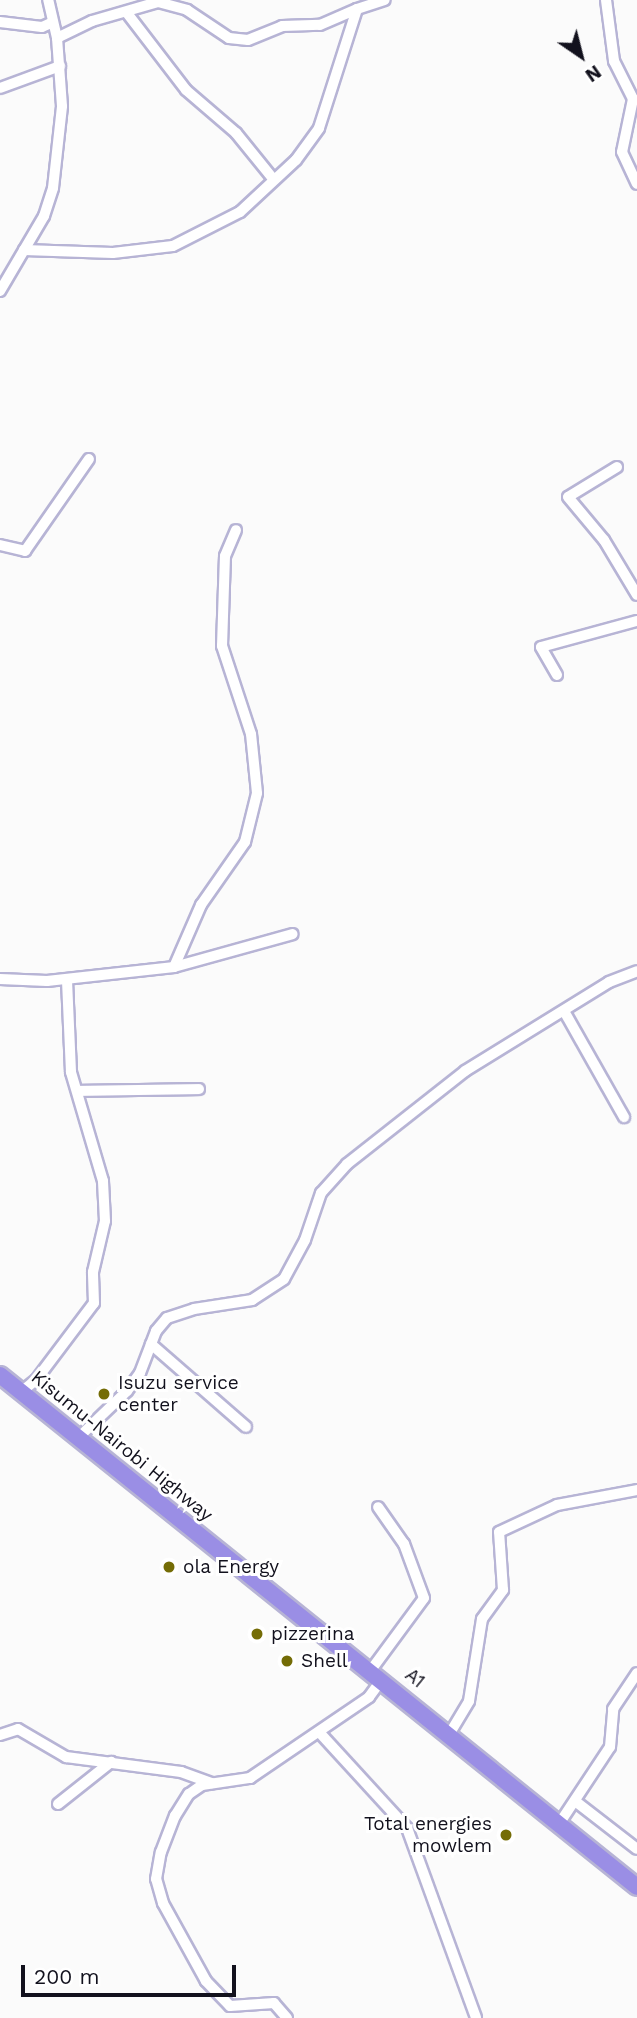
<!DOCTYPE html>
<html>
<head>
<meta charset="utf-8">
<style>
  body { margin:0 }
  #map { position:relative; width:637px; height:2018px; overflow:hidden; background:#fbfbfb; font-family:"Work Sans",sans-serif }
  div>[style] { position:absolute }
  .roads { filter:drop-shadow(2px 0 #b7b4d5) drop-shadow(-2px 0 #b7b4d5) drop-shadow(0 2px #b7b4d5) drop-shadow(0 -2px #b7b4d5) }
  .minor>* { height:10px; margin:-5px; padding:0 5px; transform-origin:5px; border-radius:5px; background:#fff }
  .highway>* { height:16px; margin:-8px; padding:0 8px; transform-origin:8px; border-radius:8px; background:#9a8ee5 }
  .dots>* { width:19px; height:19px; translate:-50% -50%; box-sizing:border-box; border:4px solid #fff; border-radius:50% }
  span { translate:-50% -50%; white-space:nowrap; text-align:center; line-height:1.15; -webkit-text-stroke:6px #fff; paint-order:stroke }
  .poi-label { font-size:19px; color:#12111d }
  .left { translate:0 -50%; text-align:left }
  .right { translate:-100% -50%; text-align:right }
  .street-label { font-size:19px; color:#12111d }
  .north { position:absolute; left:546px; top:21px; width:70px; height:70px; -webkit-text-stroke:5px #fff; paint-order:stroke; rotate:145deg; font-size:19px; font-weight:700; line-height:28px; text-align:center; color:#12111d }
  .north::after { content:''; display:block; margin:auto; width:24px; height:32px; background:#12111d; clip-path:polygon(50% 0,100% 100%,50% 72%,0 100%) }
  .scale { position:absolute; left:21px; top:1965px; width:215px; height:32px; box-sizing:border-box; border:4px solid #12111d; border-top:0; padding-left:9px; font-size:21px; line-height:24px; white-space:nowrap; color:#12111d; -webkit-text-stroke:5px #fff; paint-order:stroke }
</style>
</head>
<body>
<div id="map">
  <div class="roads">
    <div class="minor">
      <div style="left:606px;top:0;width:62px;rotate:82.5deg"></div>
      <div style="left:614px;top:61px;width:42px;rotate:63.4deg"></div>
      <div style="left:633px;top:99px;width:54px;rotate:101.7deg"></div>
      <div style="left:622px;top:152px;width:35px;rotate:65deg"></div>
      <div style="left:127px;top:13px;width:97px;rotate:52.5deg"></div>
      <div style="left:186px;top:90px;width:66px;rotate:40.7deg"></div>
      <div style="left:236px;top:133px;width:60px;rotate:51deg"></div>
      <div style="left:0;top:22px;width:42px;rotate:6.8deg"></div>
      <div style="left:42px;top:27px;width:12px;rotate:-24deg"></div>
      <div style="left:57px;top:38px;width:39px;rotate:-26deg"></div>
      <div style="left:92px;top:21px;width:69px;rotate:-16.1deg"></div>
      <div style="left:158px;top:2px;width:30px;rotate:15deg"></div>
      <div style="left:187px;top:10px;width:50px;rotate:33.7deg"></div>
      <div style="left:229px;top:38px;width:19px;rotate:6deg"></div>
      <div style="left:248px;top:40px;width:37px;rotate:-22deg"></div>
      <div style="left:282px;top:26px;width:38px;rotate:-2deg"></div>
      <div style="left:320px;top:25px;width:40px;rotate:-23.4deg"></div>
      <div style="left:0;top:88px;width:64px;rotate:-20.1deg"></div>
      <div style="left:24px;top:250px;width:89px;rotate:1.9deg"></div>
      <div style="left:113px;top:253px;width:60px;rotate:-6.7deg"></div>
      <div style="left:173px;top:246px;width:75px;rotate:-26.9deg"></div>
      <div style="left:240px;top:212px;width:76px;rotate:-42.9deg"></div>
      <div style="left:296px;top:160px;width:39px;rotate:-54deg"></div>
      <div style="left:319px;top:128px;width:125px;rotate:-72.3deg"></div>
      <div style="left:357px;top:9px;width:29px;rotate:-18deg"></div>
      <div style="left:0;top:291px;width:87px;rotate:-59.6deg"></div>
      <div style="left:44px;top:216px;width:29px;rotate:-72deg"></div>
      <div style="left:53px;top:188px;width:82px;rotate:-83.7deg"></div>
      <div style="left:62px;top:106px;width:68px;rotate:-94.2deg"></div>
      <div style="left:57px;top:38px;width:39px;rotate:-103deg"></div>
      <div style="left:617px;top:467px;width:57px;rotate:148.5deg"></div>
      <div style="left:568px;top:497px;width:56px;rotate:50.1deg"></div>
      <div style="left:604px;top:540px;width:64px;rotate:59deg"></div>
      <div style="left:0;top:545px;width:26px;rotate:13deg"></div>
      <div style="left:25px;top:551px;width:112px;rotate:-55.2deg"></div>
      <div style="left:557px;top:675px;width:32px;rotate:-120deg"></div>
      <div style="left:541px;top:647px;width:99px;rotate:-15.2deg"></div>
      <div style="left:174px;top:967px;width:68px;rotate:-66.5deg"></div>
      <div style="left:201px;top:905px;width:77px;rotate:-55.1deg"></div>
      <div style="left:245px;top:842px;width:50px;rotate:-76.2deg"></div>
      <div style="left:257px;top:793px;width:59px;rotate:-95.8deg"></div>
      <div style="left:251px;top:734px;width:93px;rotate:-108.2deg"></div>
      <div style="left:222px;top:646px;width:90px;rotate:-88.1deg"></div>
      <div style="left:225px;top:556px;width:28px;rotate:-67deg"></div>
      <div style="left:0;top:979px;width:47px;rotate:2.4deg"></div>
      <div style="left:47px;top:981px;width:128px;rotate:-6.3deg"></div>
      <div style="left:174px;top:967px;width:123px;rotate:-15.5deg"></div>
      <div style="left:564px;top:1011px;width:122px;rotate:60.5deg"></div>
      <div style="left:78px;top:1091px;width:121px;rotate:-0.9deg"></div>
      <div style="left:151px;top:1344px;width:126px;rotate:41.1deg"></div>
      <div style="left:21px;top:1392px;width:19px;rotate:-39deg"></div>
      <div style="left:36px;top:1380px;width:96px;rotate:-53deg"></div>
      <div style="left:94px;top:1303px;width:31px;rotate:-92deg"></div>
      <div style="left:93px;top:1272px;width:52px;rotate:-76.8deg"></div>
      <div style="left:105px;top:1221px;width:40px;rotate:-92.9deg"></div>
      <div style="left:103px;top:1181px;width:114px;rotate:-106.4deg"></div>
      <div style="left:71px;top:1072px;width:93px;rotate:-92.5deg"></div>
      <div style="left:78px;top:1438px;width:68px;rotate:-43.8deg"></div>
      <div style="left:127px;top:1391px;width:22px;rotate:-54deg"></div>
      <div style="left:140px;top:1373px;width:45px;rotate:-69.1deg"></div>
      <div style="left:156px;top:1331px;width:17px;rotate:-50deg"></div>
      <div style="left:167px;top:1318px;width:28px;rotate:-18deg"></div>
      <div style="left:194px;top:1309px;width:59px;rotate:-8.8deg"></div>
      <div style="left:252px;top:1300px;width:38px;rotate:-33deg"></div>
      <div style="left:284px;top:1279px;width:44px;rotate:-61.7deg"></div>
      <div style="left:305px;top:1240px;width:50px;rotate:-71.2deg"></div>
      <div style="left:321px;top:1193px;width:39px;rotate:-48deg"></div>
      <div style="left:347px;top:1164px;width:150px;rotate:-38.2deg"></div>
      <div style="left:465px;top:1071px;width:169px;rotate:-31.7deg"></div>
      <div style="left:609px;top:982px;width:30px;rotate:-21deg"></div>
      <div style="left:371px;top:1670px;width:89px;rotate:-53.6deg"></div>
      <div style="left:424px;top:1598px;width:58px;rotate:-110.3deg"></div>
      <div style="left:404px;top:1544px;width:45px;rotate:-125.1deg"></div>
      <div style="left:320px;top:1733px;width:129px;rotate:47.5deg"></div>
      <div style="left:407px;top:1828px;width:202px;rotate:70deg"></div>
      <div style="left:450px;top:1733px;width:37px;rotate:-59deg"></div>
      <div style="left:469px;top:1701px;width:83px;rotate:-81deg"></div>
      <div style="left:482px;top:1619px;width:36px;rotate:-54deg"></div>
      <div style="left:503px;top:1590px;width:58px;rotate:-93.9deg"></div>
      <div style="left:499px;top:1532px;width:64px;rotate:-25deg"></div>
      <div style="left:557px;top:1505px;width:81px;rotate:-10.6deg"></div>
      <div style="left:0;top:1735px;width:19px;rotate:-18deg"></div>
      <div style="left:18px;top:1729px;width:56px;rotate:30.3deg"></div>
      <div style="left:66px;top:1757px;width:116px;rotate:7.4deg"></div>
      <div style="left:181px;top:1772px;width:33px;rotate:20deg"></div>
      <div style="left:575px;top:1801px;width:78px;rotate:37.7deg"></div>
      <div style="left:58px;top:1804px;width:68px;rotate:-38.4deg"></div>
      <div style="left:559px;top:1824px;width:92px;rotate:-56.5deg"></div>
      <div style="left:610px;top:1747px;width:38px;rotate:-85deg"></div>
      <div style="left:613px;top:1709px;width:43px;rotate:-56.3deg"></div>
      <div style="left:287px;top:2018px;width:20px;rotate:-131deg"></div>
      <div style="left:274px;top:2003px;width:44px;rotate:176.1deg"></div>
      <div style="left:230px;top:2006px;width:35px;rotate:-134deg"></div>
      <div style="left:206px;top:1981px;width:89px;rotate:-118.9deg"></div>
      <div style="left:163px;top:1903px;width:25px;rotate:-106deg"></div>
      <div style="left:156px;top:1879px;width:27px;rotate:-80deg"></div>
      <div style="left:161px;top:1852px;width:39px;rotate:-69deg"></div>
      <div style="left:175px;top:1816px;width:26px;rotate:-58deg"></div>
      <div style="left:189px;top:1794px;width:16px;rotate:-35deg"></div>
      <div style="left:202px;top:1785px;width:49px;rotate:-8.3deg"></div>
      <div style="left:250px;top:1778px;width:144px;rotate:-34.2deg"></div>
      <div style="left:369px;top:1697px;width:22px;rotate:-54deg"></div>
    </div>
    <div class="highway">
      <div style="left:0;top:1375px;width:817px;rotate:38.79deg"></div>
    </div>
  </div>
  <div class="dots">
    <div style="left:104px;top:1394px;background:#746c06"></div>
    <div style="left:169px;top:1567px;background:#746c06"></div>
    <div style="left:257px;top:1634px;background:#746c06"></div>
    <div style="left:287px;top:1661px;background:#746c06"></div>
    <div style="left:506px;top:1835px;background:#746c06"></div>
  </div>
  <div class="poi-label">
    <span class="left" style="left:118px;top:1394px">Isuzu service<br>center</span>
    <span class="left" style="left:183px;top:1567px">ola Energy</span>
    <span class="left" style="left:271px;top:1634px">pizzerina</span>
    <span class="left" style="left:301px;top:1661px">Shell</span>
    <span class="right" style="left:492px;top:1835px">Total energies<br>mowlem</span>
  </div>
  <div class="street-label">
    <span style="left:122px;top:1446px;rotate:39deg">Kisumu-Nairobi Highway</span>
    <span style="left:415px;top:1678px;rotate:39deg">A1</span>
  </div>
  <div class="north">N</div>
  <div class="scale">200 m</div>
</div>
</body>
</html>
